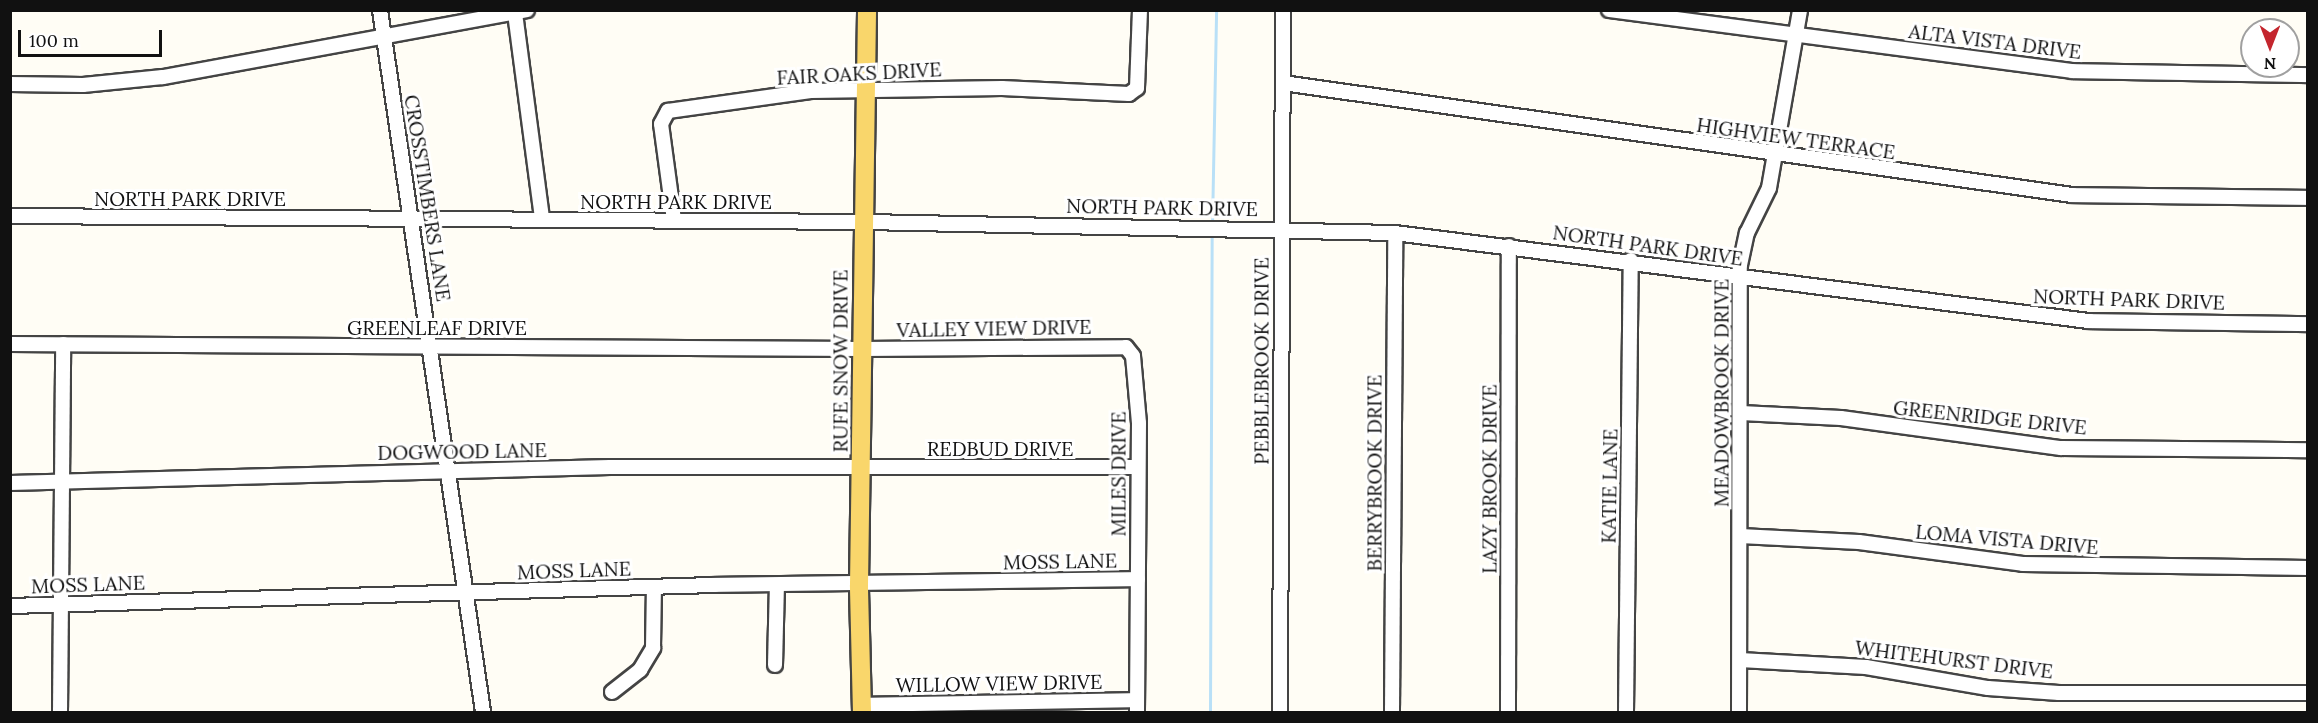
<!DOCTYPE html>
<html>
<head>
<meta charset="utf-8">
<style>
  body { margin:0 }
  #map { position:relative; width:2318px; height:723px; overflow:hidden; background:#fffdf5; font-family:Lora,serif }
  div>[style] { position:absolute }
  .stream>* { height:3px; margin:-1.5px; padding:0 1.5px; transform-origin:1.5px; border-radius:1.5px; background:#b9e0f7 }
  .roads { filter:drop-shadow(2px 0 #444) drop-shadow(-2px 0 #444) drop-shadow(0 2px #444) drop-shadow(0 -2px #444) }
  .minor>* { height:14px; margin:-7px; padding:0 7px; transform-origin:7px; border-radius:7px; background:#fff }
  .major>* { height:18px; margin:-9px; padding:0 9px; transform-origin:9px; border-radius:9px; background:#f9d66b }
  span { translate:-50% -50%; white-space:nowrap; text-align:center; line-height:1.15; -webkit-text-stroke:6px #fff; paint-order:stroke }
  .street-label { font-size:20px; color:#111 }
  .frame { position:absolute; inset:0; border:12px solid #111; pointer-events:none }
  .north { position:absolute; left:2240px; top:18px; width:60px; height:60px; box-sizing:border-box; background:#fff; border:2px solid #a0a0a0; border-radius:50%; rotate:180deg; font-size:16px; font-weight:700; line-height:24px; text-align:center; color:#111 }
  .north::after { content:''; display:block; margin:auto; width:21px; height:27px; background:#c4262e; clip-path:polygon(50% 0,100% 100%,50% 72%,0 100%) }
  .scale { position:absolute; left:18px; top:30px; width:144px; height:27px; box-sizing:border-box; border:3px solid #111; border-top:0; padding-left:8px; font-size:18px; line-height:21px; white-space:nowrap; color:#111; -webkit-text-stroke:4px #fff; paint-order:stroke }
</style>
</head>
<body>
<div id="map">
  <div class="stream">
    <div style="left:1212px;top:225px;width:215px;rotate:-88.9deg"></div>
    <div style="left:1210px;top:712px;width:478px;rotate:-89.8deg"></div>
  </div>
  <div class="roads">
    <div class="minor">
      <div style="left:380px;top:10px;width:710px;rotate:81.65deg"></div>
      <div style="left:1609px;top:10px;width:467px;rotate:7.5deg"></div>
      <div style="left:2072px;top:71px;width:236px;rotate:1deg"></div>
      <div style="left:515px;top:13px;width:208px;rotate:82.5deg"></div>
      <div style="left:1283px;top:83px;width:797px;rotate:8.08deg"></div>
      <div style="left:2072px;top:195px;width:236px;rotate:0.7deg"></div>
      <div style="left:10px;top:84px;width:73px;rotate:0.8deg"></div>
      <div style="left:83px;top:85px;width:80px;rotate:-5.7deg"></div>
      <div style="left:163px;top:77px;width:370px;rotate:-10.4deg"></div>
      <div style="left:10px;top:216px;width:855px;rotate:0.4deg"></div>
      <div style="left:865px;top:222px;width:530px;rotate:1.19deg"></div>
      <div style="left:1395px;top:233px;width:700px;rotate:7.23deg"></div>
      <div style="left:2089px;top:321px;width:219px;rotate:0.8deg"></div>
      <div style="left:674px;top:220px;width:97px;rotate:-97.7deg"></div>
      <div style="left:661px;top:124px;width:15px;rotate:-62deg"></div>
      <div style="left:668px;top:111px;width:144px;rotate:-8deg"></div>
      <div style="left:811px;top:91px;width:191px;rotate:-0.9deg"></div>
      <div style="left:1002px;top:88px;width:127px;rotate:2.7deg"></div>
      <div style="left:1129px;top:94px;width:10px;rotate:-37deg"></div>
      <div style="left:1137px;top:88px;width:78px;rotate:-87.8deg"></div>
      <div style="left:10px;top:344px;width:852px;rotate:0.34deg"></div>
      <div style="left:862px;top:349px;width:264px;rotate:-0.4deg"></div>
      <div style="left:1126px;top:347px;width:11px;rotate:52deg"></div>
      <div style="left:1133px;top:356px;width:67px;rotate:84.9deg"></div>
      <div style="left:1139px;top:423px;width:289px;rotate:90.4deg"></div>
      <div style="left:1741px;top:413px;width:100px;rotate:2.9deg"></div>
      <div style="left:1841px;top:418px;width:222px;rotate:7.8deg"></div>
      <div style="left:2061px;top:448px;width:247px;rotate:0.5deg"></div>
      <div style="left:10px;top:483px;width:600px;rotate:-1.53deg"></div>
      <div style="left:610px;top:467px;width:528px"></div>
      <div style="left:1740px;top:536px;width:119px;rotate:2.9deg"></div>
      <div style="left:1859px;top:542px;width:165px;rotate:7.6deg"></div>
      <div style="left:2023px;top:564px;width:285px;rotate:0.8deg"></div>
      <div style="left:10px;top:606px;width:705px;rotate:-1.71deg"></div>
      <div style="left:715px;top:585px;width:423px;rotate:-0.8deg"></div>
      <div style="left:1740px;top:660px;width:126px;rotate:3.2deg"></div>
      <div style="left:1866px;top:667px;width:124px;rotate:9.8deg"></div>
      <div style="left:1988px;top:688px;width:71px;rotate:4deg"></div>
      <div style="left:2059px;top:693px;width:249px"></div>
      <div style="left:775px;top:665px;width:80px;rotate:-88.6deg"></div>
      <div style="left:612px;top:692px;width:36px;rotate:-38deg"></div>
      <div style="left:640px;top:670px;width:26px;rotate:-59deg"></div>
      <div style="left:653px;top:648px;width:61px;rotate:-89.1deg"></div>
      <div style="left:862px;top:705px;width:275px;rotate:-1deg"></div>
      <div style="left:60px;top:712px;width:368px;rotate:-89.5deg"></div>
      <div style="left:1280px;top:712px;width:702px;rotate:-89.76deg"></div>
      <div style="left:1392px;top:712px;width:479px;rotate:-89.6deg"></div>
      <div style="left:1508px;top:712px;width:466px;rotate:-89.9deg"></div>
      <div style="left:1626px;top:712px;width:452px;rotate:-89.4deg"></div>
      <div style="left:1739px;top:712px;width:447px;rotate:-89.9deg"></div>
      <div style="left:1740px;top:265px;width:33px;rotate:-78deg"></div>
      <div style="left:1747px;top:233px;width:50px;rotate:-63.9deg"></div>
      <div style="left:1769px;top:188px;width:181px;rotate:-80.1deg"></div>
    </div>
    <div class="major">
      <div style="left:862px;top:712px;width:127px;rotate:-91.4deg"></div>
      <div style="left:859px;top:585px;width:575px;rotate:-89.2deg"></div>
    </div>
  </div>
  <div class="street-label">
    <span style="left:1995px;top:41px;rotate:7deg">ALTA VISTA DRIVE</span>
    <span style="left:859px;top:73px;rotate:-3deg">FAIR OAKS DRIVE</span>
    <span style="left:1796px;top:138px;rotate:8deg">HIGHVIEW TERRACE</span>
    <span style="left:190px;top:198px">NORTH PARK DRIVE</span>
    <span style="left:428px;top:198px;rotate:81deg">CROSSTIMBERS LANE</span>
    <span style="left:676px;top:201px">NORTH PARK DRIVE</span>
    <span style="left:1162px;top:207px;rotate:1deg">NORTH PARK DRIVE</span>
    <span style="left:1648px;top:245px;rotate:8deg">NORTH PARK DRIVE</span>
    <span style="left:2129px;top:299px;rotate:2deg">NORTH PARK DRIVE</span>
    <span style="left:437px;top:327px">GREENLEAF DRIVE</span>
    <span style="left:994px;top:328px;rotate:-1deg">VALLEY VIEW DRIVE</span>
    <span style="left:840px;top:361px;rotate:-90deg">RUFE SNOW DRIVE</span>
    <span style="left:1261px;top:361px;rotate:-90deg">PEBBLEBROOK DRIVE</span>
    <span style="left:1721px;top:393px;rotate:-90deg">MEADOWBROOK DRIVE</span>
    <span style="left:1990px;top:417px;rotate:6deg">GREENRIDGE DRIVE</span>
    <span style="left:1000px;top:448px">REDBUD DRIVE</span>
    <span style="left:462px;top:451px;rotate:-1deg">DOGWOOD LANE</span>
    <span style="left:1374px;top:473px;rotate:-90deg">BERRYBROOK DRIVE</span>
    <span style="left:1118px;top:474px;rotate:-90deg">MILES DRIVE</span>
    <span style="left:1489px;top:479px;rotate:-90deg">LAZY BROOK DRIVE</span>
    <span style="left:1609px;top:486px;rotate:-89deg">KATIE LANE</span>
    <span style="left:2007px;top:539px;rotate:5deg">LOMA VISTA DRIVE</span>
    <span style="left:1060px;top:561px;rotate:-1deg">MOSS LANE</span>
    <span style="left:574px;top:570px;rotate:-2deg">MOSS LANE</span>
    <span style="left:88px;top:584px;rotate:-2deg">MOSS LANE</span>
    <span style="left:1954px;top:659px;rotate:7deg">WHITEHURST DRIVE</span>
    <span style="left:999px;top:683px;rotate:-1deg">WILLOW VIEW DRIVE</span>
  </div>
  <div class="frame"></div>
  <div class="north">N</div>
  <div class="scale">100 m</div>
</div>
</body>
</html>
